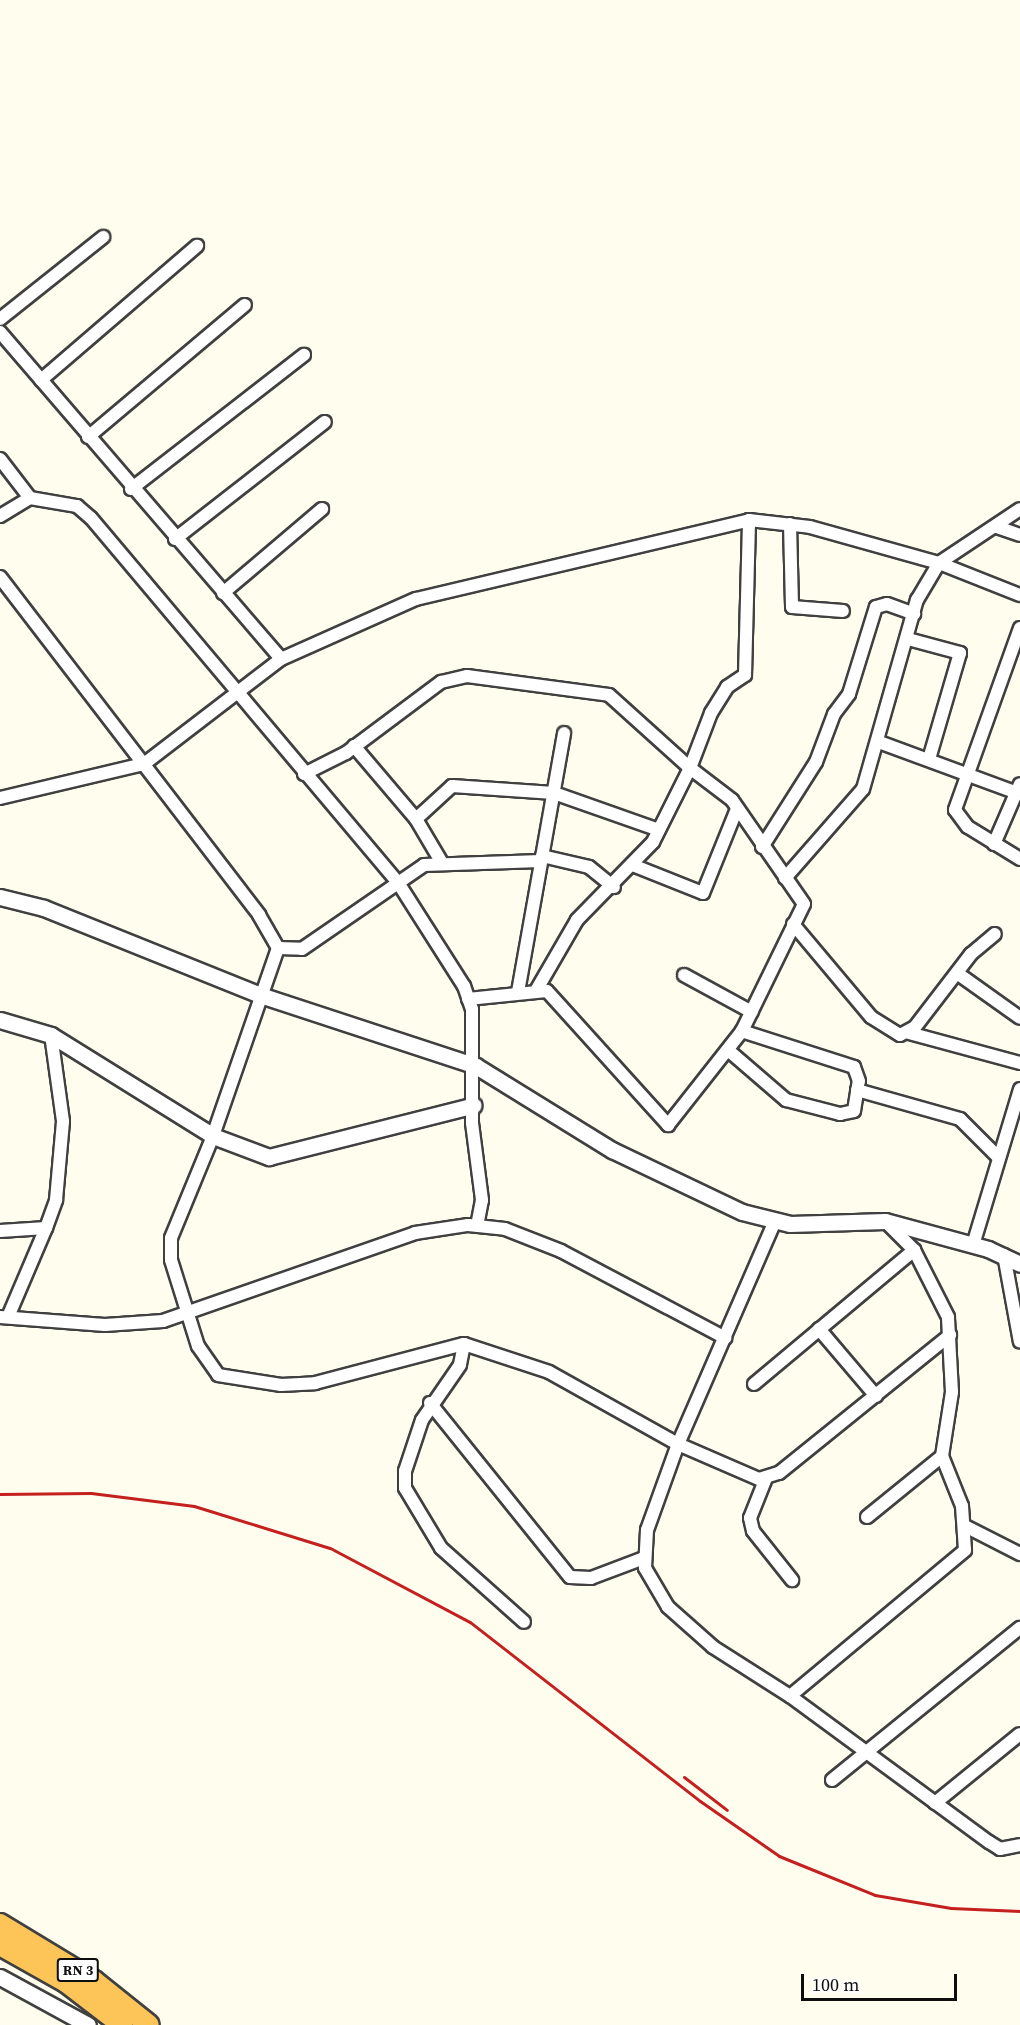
<!DOCTYPE html>
<html>
<head>
<meta charset="utf-8">
<style>
  body { margin:0 }
  #map { position:relative; width:1020px; height:2025px; overflow:hidden; background:#fffdee; font-family:"Source Serif 4",serif }
  div>[style] { position:absolute }
  .roads { filter:drop-shadow(2px 0 #404040) drop-shadow(-2px 0 #404040) drop-shadow(0 2px #404040) drop-shadow(0 -2px #404040) }
  .minor>* { height:12px; margin:-6px; padding:0 6px; transform-origin:6px; border-radius:6px; background:#fff }
  .tertiary>* { height:15px; margin:-7.5px; padding:0 7.5px; transform-origin:7.5px; border-radius:7.5px; background:#fff }
  .trunk>* { height:20px; margin:-10px; padding:0 10px; transform-origin:10px; border-radius:10px; background:#fdc457 }
  .rail>* { height:3px; margin:-1.5px; padding:0 1.5px; transform-origin:1.5px; border-radius:1.5px; background:#c4201f }
  span { translate:-50% -50%; white-space:nowrap; text-align:center; line-height:1.15; -webkit-text-stroke:6px #fff; paint-order:stroke }
  .shield-label span { padding:2px 4px; background:#fff; border:2px solid; border-radius:4px; -webkit-text-stroke-width:0 }
  .shield-label { font-size:14px; color:#0d0d0d; font-weight:700 }
  .scale { position:absolute; left:801px; top:1974px; width:156px; height:27px; box-sizing:border-box; border:3px solid #0d0d0d; border-top:0; padding-left:8px; font-size:18px; line-height:21px; white-space:nowrap; color:#0d0d0d; -webkit-text-stroke:4px #fff; paint-order:stroke }
</style>
</head>
<body>
<div id="map">
  <div class="roads">
    <div class="minor">
      <div style="left:0;top:319px;width:132px;rotate:-38.5deg"></div>
      <div style="left:0;top:332px;width:431px;rotate:49.3deg"></div>
      <div style="left:41px;top:380px;width:206px;rotate:-40.7deg"></div>
      <div style="left:88px;top:437px;width:205px;rotate:-40.1deg"></div>
      <div style="left:0;top:459px;width:49px;rotate:52.4deg"></div>
      <div style="left:131px;top:489px;width:219px;rotate:-37.8deg"></div>
      <div style="left:0;top:516px;width:35px;rotate:-31deg"></div>
      <div style="left:30px;top:498px;width:48px;rotate:9.7deg"></div>
      <div style="left:77px;top:506px;width:18px;rotate:41deg"></div>
      <div style="left:91px;top:518px;width:475px;rotate:49.9deg"></div>
      <div style="left:397px;top:881px;width:125px;rotate:57.5deg"></div>
      <div style="left:464px;top:986px;width:24px;rotate:71deg"></div>
      <div style="left:472px;top:1009px;width:114px;rotate:90deg"></div>
      <div style="left:472px;top:1123px;width:78px;rotate:82.6deg"></div>
      <div style="left:482px;top:1200px;width:26px;rotate:101deg"></div>
      <div style="left:790px;top:524px;width:83px;rotate:88.6deg"></div>
      <div style="left:792px;top:607px;width:51px;rotate:4.5deg"></div>
      <div style="left:997px;top:527px;width:24px;rotate:19deg"></div>
      <div style="left:175px;top:539px;width:190px;rotate:-38deg"></div>
      <div style="left:0;top:577px;width:426px;rotate:52.5deg"></div>
      <div style="left:259px;top:915px;width:38px;rotate:60deg"></div>
      <div style="left:278px;top:948px;width:199px;rotate:109.1deg"></div>
      <div style="left:213px;top:1136px;width:110px;rotate:112.4deg"></div>
      <div style="left:171px;top:1238px;width:22px;rotate:90deg"></div>
      <div style="left:171px;top:1260px;width:90px;rotate:72.6deg"></div>
      <div style="left:198px;top:1346px;width:35px;rotate:55deg"></div>
      <div style="left:218px;top:1375px;width:64px;rotate:9deg"></div>
      <div style="left:281px;top:1385px;width:34px;rotate:-3deg"></div>
      <div style="left:315px;top:1383px;width:154px;rotate:-14.7deg"></div>
      <div style="left:464px;top:1344px;width:89px;rotate:18.2deg"></div>
      <div style="left:549px;top:1372px;width:148px;rotate:29.2deg"></div>
      <div style="left:678px;top:1444px;width:88px;rotate:23.4deg"></div>
      <div style="left:759px;top:1479px;width:21px;rotate:-17deg"></div>
      <div style="left:779px;top:1473px;width:220px;rotate:-38.9deg"></div>
      <div style="left:223px;top:593px;width:130px;rotate:-40.3deg"></div>
      <div style="left:1020px;top:628px;width:193px;rotate:109.7deg"></div>
      <div style="left:955px;top:810px;width:21px;rotate:53deg"></div>
      <div style="left:968px;top:827px;width:61px;rotate:31.6deg"></div>
      <div style="left:908px;top:639px;width:54px;rotate:15.1deg"></div>
      <div style="left:960px;top:653px;width:110px;rotate:106.3deg"></div>
      <div style="left:879px;top:742px;width:150px;rotate:20.2deg"></div>
      <div style="left:354px;top:746px;width:96px;rotate:49.7deg"></div>
      <div style="left:416px;top:819px;width:51px;rotate:59.4deg"></div>
      <div style="left:304px;top:774px;width:47px;rotate:-26.6deg"></div>
      <div style="left:346px;top:753px;width:119px;rotate:-36.8deg"></div>
      <div style="left:441px;top:682px;width:27px;rotate:-13deg"></div>
      <div style="left:467px;top:676px;width:143px;rotate:7.6deg"></div>
      <div style="left:609px;top:695px;width:109px;rotate:42deg"></div>
      <div style="left:690px;top:768px;width:59px;rotate:-69.1deg"></div>
      <div style="left:711px;top:713px;width:31px;rotate:-58deg"></div>
      <div style="left:727px;top:687px;width:22px;rotate:-34deg"></div>
      <div style="left:745px;top:675px;width:155px;rotate:-88.5deg"></div>
      <div style="left:0;top:798px;width:148px;rotate:-13.3deg"></div>
      <div style="left:144px;top:764px;width:173px;rotate:-37.5deg"></div>
      <div style="left:281px;top:659px;width:148px;rotate:-24deg"></div>
      <div style="left:416px;top:599px;width:342px;rotate:-13.3deg"></div>
      <div style="left:749px;top:520px;width:61px;rotate:6.5deg"></div>
      <div style="left:810px;top:527px;width:134px;rotate:15.6deg"></div>
      <div style="left:939px;top:563px;width:97px;rotate:-33.7deg"></div>
      <div style="left:416px;top:819px;width:49px;rotate:-42.5deg"></div>
      <div style="left:452px;top:786px;width:102px;rotate:3.9deg"></div>
      <div style="left:554px;top:793px;width:111px;rotate:19.4deg"></div>
      <div style="left:994px;top:844px;width:65px;rotate:-66.6deg"></div>
      <div style="left:762px;top:847px;width:101px;rotate:-57.6deg"></div>
      <div style="left:816px;top:762px;width:51px;rotate:-69.4deg"></div>
      <div style="left:834px;top:714px;width:25px;rotate:-53deg"></div>
      <div style="left:849px;top:694px;width:91px;rotate:-72.8deg"></div>
      <div style="left:876px;top:607px;width:11px;rotate:-15deg"></div>
      <div style="left:887px;top:604px;width:29px;rotate:20deg"></div>
      <div style="left:542px;top:856px;width:48px;rotate:13.2deg"></div>
      <div style="left:589px;top:867px;width:32px;rotate:39deg"></div>
      <div style="left:635px;top:866px;width:73px;rotate:21.7deg"></div>
      <div style="left:703px;top:893px;width:91px;rotate:-68deg"></div>
      <div style="left:785px;top:878px;width:118px;rotate:-48.8deg"></div>
      <div style="left:863px;top:789px;width:197px;rotate:-74.1deg"></div>
      <div style="left:917px;top:600px;width:43px;rotate:-59.3deg"></div>
      <div style="left:939px;top:563px;width:87px;rotate:21.6deg"></div>
      <div style="left:793px;top:924px;width:121px;rotate:50deg"></div>
      <div style="left:871px;top:1017px;width:34px;rotate:32deg"></div>
      <div style="left:900px;top:1035px;width:17px;rotate:-28deg"></div>
      <div style="left:915px;top:1027px;width:92px;rotate:-52.5deg"></div>
      <div style="left:971px;top:954px;width:31px;rotate:-40deg"></div>
      <div style="left:278px;top:948px;width:24px;rotate:2deg"></div>
      <div style="left:302px;top:949px;width:148px;rotate:-34.5deg"></div>
      <div style="left:424px;top:865px;width:117px;rotate:-2deg"></div>
      <div style="left:957px;top:973px;width:77px;rotate:35.5deg"></div>
      <div style="left:684px;top:975px;width:77px;rotate:28.6deg"></div>
      <div style="left:518px;top:992px;width:263px;rotate:-79.9deg"></div>
      <div style="left:468px;top:999px;width:79px;rotate:-5.8deg"></div>
      <div style="left:547px;top:991px;width:181px;rotate:47.9deg"></div>
      <div style="left:668px;top:1125px;width:120px;rotate:-51.8deg"></div>
      <div style="left:742px;top:1031px;width:141px;rotate:-64deg"></div>
      <div style="left:804px;top:904px;width:126px;rotate:-124.7deg"></div>
      <div style="left:732px;top:800px;width:53px;rotate:-142.7deg"></div>
      <div style="left:690px;top:768px;width:83px;rotate:116.6deg"></div>
      <div style="left:653px;top:842px;width:109px;rotate:134.3deg"></div>
      <div style="left:577px;top:920px;width:80px;rotate:120.1deg"></div>
      <div style="left:909px;top:1033px;width:115px;rotate:15.1deg"></div>
      <div style="left:728px;top:1050px;width:77px;rotate:40.8deg"></div>
      <div style="left:786px;top:1100px;width:56px;rotate:14.5deg"></div>
      <div style="left:840px;top:1114px;width:14px;rotate:-12deg"></div>
      <div style="left:854px;top:1111px;width:30px;rotate:-81deg"></div>
      <div style="left:859px;top:1081px;width:15px;rotate:-110deg"></div>
      <div style="left:854px;top:1067px;width:118px;rotate:-162.2deg"></div>
      <div style="left:857px;top:1090px;width:107px;rotate:15.7deg"></div>
      <div style="left:960px;top:1119px;width:52px;rotate:45deg"></div>
      <div style="left:775px;top:1221px;width:243px;rotate:113.5deg"></div>
      <div style="left:678px;top:1444px;width:91px;rotate:109.8deg"></div>
      <div style="left:647px;top:1530px;width:38px;rotate:93deg"></div>
      <div style="left:645px;top:1568px;width:45px;rotate:59.5deg"></div>
      <div style="left:668px;top:1607px;width:60px;rotate:41.6deg"></div>
      <div style="left:713px;top:1647px;width:91px;rotate:32.5deg"></div>
      <div style="left:790px;top:1696px;width:247px;rotate:36.3deg"></div>
      <div style="left:989px;top:1842px;width:13px;rotate:32deg"></div>
      <div style="left:1000px;top:1849px;width:20px;rotate:-11deg"></div>
      <div style="left:0;top:1231px;width:46px;rotate:-3.7deg"></div>
      <div style="left:46px;top:1228px;width:30px;rotate:-70deg"></div>
      <div style="left:56px;top:1200px;width:79px;rotate:-84.9deg"></div>
      <div style="left:63px;top:1121px;width:87px;rotate:-97.9deg"></div>
      <div style="left:973px;top:1245px;width:163px;rotate:-73.2deg"></div>
      <div style="left:1004px;top:1255px;width:88px;rotate:79.6deg"></div>
      <div style="left:0;top:1317px;width:105px;rotate:4.4deg"></div>
      <div style="left:105px;top:1325px;width:58px;rotate:-3.9deg"></div>
      <div style="left:163px;top:1321px;width:267px;rotate:-19.2deg"></div>
      <div style="left:415px;top:1233px;width:54px;rotate:-8.6deg"></div>
      <div style="left:468px;top:1225px;width:37px;rotate:6deg"></div>
      <div style="left:505px;top:1229px;width:60px;rotate:21.4deg"></div>
      <div style="left:561px;top:1251px;width:186px;rotate:27.9deg"></div>
      <div style="left:8px;top:1317px;width:97px;rotate:-66.9deg"></div>
      <div style="left:819px;top:1329px;width:88px;rotate:49.6deg"></div>
      <div style="left:464px;top:1344px;width:21px;rotate:101deg"></div>
      <div style="left:460px;top:1365px;width:67px;rotate:124.6deg"></div>
      <div style="left:422px;top:1420px;width:54px;rotate:108.4deg"></div>
      <div style="left:405px;top:1471px;width:17px;rotate:90deg"></div>
      <div style="left:405px;top:1488px;width:70px;rotate:59deg"></div>
      <div style="left:441px;top:1548px;width:111px;rotate:41.7deg"></div>
      <div style="left:754px;top:1384px;width:209px;rotate:-39.9deg"></div>
      <div style="left:430px;top:1403px;width:223px;rotate:51.2deg"></div>
      <div style="left:570px;top:1577px;width:21px;rotate:3deg"></div>
      <div style="left:591px;top:1578px;width:57px;rotate:-20.7deg"></div>
      <div style="left:766px;top:1478px;width:43px;rotate:111.8deg"></div>
      <div style="left:750px;top:1518px;width:13px;rotate:77deg"></div>
      <div style="left:753px;top:1531px;width:63px;rotate:51.5deg"></div>
      <div style="left:867px;top:1517px;width:97px;rotate:-39.1deg"></div>
      <div style="left:965px;top:1526px;width:62px;rotate:27deg"></div>
      <div style="left:790px;top:1696px;width:228px;rotate:-39.8deg"></div>
      <div style="left:965px;top:1550px;width:44px;rotate:-93.9deg"></div>
      <div style="left:962px;top:1506px;width:54px;rotate:-111.8deg"></div>
      <div style="left:942px;top:1456px;width:65px;rotate:-81.1deg"></div>
      <div style="left:952px;top:1392px;width:75px;rotate:-93.1deg"></div>
      <div style="left:948px;top:1317px;width:75px;rotate:-116.9deg"></div>
      <div style="left:914px;top:1250px;width:41px;rotate:-135deg"></div>
      <div style="left:832px;top:1780px;width:242px;rotate:-39deg"></div>
      <div style="left:935px;top:1803px;width:109px;rotate:-39.1deg"></div>
    </div>
    <div class="tertiary">
      <div style="left:0;top:897px;width:45px;rotate:14deg"></div>
      <div style="left:44px;top:908px;width:233px;rotate:21.9deg"></div>
      <div style="left:260px;top:995px;width:227px;rotate:18.2deg"></div>
      <div style="left:476px;top:1066px;width:160px;rotate:31.7deg"></div>
      <div style="left:612px;top:1150px;width:144px;rotate:25.5deg"></div>
      <div style="left:742px;top:1212px;width:49px;rotate:14deg"></div>
      <div style="left:790px;top:1224px;width:95px;rotate:-1.8deg"></div>
      <div style="left:885px;top:1221px;width:107px;rotate:15.2deg"></div>
      <div style="left:988px;top:1249px;width:35px;rotate:25deg"></div>
      <div style="left:0;top:1020px;width:53px;rotate:16.4deg"></div>
      <div style="left:51px;top:1035px;width:191px;rotate:31.9deg"></div>
      <div style="left:213px;top:1136px;width:60px;rotate:20.6deg"></div>
      <div style="left:269px;top:1157px;width:211px;rotate:-14.2deg"></div>
      <div style="left:0;top:1977px;width:100px;rotate:28.6deg"></div>
    </div>
    <div class="trunk">
      <div style="left:0;top:1924px;width:110px;rotate:31.2deg"></div>
      <div style="left:94px;top:1981px;width:70px;rotate:38.7deg"></div>
      <div style="left:0;top:1945px;width:76px;rotate:29.3deg"></div>
      <div style="left:66px;top:1982px;width:71px;rotate:37.5deg"></div>
    </div>
  </div>
  <div class="rail">
    <div style="left:0;top:1494px;width:91px;rotate:-0.6deg"></div>
    <div style="left:91px;top:1493px;width:104px;rotate:7.2deg"></div>
    <div style="left:194px;top:1506px;width:142px;rotate:17.2deg"></div>
    <div style="left:330px;top:1548px;width:158px;rotate:27.9deg"></div>
    <div style="left:470px;top:1622px;width:291px;rotate:37.9deg"></div>
    <div style="left:700px;top:1801px;width:96px;rotate:34.8deg"></div>
    <div style="left:779px;top:1856px;width:104px;rotate:22.1deg"></div>
    <div style="left:875px;top:1895px;width:77px;rotate:9.7deg"></div>
    <div style="left:951px;top:1908px;width:69px;rotate:2.5deg"></div>
    <div style="left:684px;top:1777px;width:54px;rotate:37.5deg"></div>
  </div>
  <div class="shield-label">
    <span style="left:78px;top:1970px">RN 3</span>
  </div>
  <div class="scale">100 m</div>
</div>
</body>
</html>
